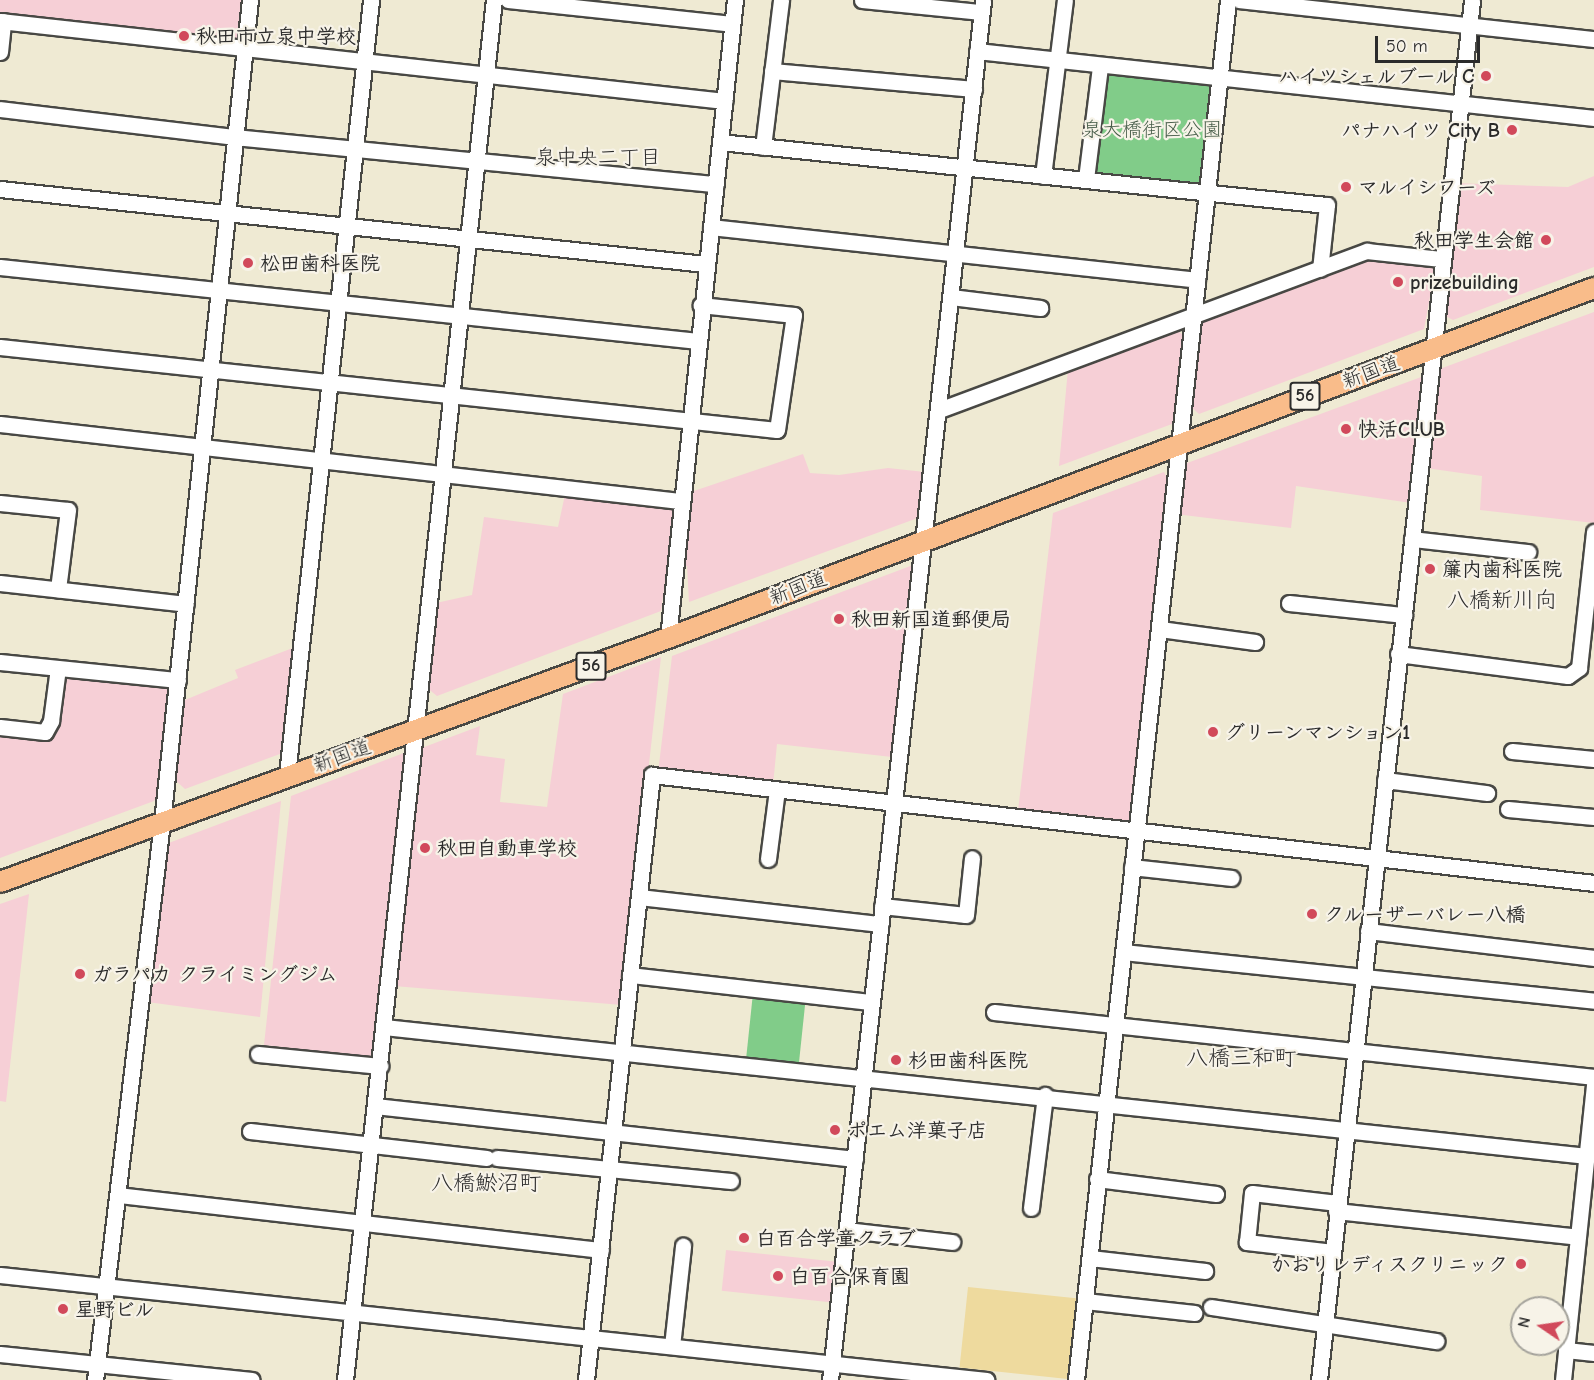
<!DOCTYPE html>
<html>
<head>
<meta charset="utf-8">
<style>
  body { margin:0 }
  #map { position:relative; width:1594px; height:1380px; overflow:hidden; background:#efead3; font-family:"Comic Neue","Klee One",sans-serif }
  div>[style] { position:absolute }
  .built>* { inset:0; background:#f6cfd6; transform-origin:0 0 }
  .green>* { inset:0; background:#81cc89; transform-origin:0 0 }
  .sand>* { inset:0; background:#eeda9e; transform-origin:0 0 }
  .roads { filter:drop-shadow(2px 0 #484844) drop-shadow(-2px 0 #484844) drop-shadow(0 2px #484844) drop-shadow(0 -2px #484844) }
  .minor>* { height:15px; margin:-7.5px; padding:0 7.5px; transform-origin:7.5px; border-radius:7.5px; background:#fff }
  .major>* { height:20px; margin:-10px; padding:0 10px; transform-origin:10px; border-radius:10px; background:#f9bc8a }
  .dots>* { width:16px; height:16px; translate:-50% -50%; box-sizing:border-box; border:3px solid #f7f3e8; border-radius:50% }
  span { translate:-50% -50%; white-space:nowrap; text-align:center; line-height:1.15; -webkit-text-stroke:4.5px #f7f3e8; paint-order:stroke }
  .shield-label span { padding:2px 4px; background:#f7f3e8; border:2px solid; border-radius:4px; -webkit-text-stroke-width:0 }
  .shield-label { font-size:18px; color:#2b2b2b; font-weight:700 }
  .poi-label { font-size:20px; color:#2b2b2b; font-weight:700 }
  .left { translate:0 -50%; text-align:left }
  .right { translate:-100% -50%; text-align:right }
  .park-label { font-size:20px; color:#455b47 }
  .street-label { font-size:20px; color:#2b2b2b }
  .neighbourhood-label { font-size:21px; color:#2b2b2b }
  .quarter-label { font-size:22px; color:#2b2b2b }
  .north { position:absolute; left:1510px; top:1296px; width:60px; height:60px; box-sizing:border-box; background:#f7f3e8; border:2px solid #a5a39c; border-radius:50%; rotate:283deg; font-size:16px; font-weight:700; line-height:24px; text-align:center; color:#2b2b2b }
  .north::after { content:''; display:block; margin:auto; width:21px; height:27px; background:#d1495b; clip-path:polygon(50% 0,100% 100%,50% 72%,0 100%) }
  .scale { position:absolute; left:1375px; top:36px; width:105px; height:27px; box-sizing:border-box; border:3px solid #2b2b2b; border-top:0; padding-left:8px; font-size:18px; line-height:21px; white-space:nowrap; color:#2b2b2b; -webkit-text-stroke:4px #f7f3e8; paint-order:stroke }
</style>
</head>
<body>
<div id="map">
  <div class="built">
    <div style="clip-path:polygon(0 0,250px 0,245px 49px,0 22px)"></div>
    <div style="clip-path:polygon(1594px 176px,1594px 267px,1453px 320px,1442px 314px,1454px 183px,1568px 187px)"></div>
    <div style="clip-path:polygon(1369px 257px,1430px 264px,1435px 270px,1424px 329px,1199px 414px,1190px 406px,1199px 326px,1203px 319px)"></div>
    <div style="clip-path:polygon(1594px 312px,1594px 523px,1480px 510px,1482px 476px,1426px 468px,1437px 370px)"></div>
    <div style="clip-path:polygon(1175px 328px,1186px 338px,1178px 418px,1172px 424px,1059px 466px,1068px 369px)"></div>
    <div style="clip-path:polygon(1424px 376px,1411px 503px,1296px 486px,1291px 528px,1175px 514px,1179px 466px)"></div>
    <div style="clip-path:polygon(803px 454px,810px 473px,839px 475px,888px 468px,925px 472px,919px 514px,915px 519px,689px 602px,687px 566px,682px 566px,688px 493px)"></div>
    <div style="clip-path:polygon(1164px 472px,1169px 483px,1134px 823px,1018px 811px,1053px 513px)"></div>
    <div style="clip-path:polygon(566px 490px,675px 508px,661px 611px,437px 696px,426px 687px,436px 603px,472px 595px,484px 517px,558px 527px)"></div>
    <div style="clip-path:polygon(913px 565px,892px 757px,777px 744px,773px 785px,658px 773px,672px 656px)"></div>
    <div style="clip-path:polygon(298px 646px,288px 751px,185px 789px,175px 780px,185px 700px,238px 678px,235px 670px)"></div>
    <div style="clip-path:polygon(661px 657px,622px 1005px,394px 986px,419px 749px,480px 726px,476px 755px,505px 759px,500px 802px,547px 807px,563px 694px)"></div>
    <div style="clip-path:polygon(65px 673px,161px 683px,169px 692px,158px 794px,154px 801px,0 858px,0 735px,52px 740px,60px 677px)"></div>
    <div style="clip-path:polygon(409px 751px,375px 1049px,370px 1057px,264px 1045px,291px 796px)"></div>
    <div style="clip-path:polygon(281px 801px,260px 1017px,147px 1002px,166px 844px)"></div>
    <div style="clip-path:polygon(29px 894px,6px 1102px,0 1101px,0 904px)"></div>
    <div style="left:726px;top:1250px;width:109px;height:41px;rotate:6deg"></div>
  </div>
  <div class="green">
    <div style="clip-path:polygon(1108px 70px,1209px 81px,1212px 85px,1201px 183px,1196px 188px,1096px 177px,1092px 172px,1104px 74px)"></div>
    <div style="left:753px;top:993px;width:53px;height:65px;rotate:6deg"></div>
  </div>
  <div class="sand">
    <div style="left:968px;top:1287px;width:111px;height:81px;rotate:6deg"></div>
  </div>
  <div class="roads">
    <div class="minor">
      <div style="left:508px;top:0;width:225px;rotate:6.1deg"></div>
      <div style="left:862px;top:0;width:120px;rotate:5.8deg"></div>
      <div style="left:1239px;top:0;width:357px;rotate:6.3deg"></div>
      <div style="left:0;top:21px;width:729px;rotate:6.3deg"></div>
      <div style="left:977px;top:51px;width:621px;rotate:6.2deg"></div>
      <div style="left:0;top:52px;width:31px;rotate:-84deg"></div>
      <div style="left:772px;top:71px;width:203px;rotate:5.1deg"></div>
      <div style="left:0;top:109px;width:236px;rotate:6.8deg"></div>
      <div style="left:234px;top:137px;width:484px;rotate:5.6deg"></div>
      <div style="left:720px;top:142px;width:610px;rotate:5.93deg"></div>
      <div style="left:1327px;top:205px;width:64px;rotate:96.2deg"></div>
      <div style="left:763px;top:147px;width:148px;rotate:-83deg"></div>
      <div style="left:1043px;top:176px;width:177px;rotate:-82.9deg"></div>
      <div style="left:1086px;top:179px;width:114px;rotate:-82.9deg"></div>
      <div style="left:0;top:189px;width:709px;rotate:6.07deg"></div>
      <div style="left:711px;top:227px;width:489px;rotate:6.2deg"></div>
      <div style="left:0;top:267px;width:702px;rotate:6.05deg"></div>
      <div style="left:951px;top:297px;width:90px;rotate:7deg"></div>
      <div style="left:0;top:347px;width:781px;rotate:6.1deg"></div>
      <div style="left:777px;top:430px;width:116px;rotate:-81.6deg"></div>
      <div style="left:794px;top:315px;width:94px;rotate:-173.9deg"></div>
      <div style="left:939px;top:410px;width:457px;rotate:-20.4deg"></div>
      <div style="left:1367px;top:251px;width:74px;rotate:6.2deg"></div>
      <div style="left:0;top:424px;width:684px;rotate:6.46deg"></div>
      <div style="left:0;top:503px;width:68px;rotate:5.9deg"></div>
      <div style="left:68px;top:510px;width:80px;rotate:97.2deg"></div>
      <div style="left:1412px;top:539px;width:117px;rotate:6.4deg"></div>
      <div style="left:0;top:583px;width:187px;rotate:6.4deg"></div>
      <div style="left:1289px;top:603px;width:116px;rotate:6deg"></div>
      <div style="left:1160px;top:629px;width:96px;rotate:7.8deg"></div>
      <div style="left:668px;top:638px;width:642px;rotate:-84.01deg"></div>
      <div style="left:1398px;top:654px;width:171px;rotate:7.4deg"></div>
      <div style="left:1568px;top:676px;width:14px;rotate:-36deg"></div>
      <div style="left:1579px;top:668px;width:137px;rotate:-83.7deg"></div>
      <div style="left:0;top:662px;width:179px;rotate:5.8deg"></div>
      <div style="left:0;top:727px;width:45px;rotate:6.3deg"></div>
      <div style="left:45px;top:732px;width:13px;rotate:-61deg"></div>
      <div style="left:51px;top:721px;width:53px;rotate:-82.5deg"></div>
      <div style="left:1512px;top:751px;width:82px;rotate:5.6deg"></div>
      <div style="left:287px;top:775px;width:780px;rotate:-83.81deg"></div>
      <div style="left:1385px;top:780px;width:103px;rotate:7.3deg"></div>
      <div style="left:1508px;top:809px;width:86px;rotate:5.3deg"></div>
      <div style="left:768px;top:859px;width:70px;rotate:-82.6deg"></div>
      <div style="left:1132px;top:867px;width:100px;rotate:6.3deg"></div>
      <div style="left:639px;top:897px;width:243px;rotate:6.4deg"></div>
      <div style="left:882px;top:906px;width:84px;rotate:6.1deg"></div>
      <div style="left:966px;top:915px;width:57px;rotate:-84deg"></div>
      <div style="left:1368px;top:931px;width:228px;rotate:6.8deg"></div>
      <div style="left:1123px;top:952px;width:474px;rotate:5.9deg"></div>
      <div style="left:630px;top:975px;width:243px;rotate:6.4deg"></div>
      <div style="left:994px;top:1012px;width:604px;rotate:6.18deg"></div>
      <div style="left:384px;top:1027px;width:1210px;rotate:6.12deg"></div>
      <div style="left:258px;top:1054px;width:123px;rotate:5.6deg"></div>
      <div style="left:375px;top:1106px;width:483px;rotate:6.3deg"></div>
      <div style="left:250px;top:1131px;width:238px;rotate:6.5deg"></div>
      <div style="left:497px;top:1158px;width:235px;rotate:5.6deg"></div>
      <div style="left:1097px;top:1179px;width:120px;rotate:7.2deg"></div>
      <div style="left:118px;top:1195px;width:486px;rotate:6.5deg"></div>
      <div style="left:1031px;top:1208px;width:114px;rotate:-82.9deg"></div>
      <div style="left:1336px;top:1211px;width:243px;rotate:6.1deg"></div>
      <div style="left:847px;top:1230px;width:106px;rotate:6.5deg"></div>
      <div style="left:1333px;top:1252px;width:87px;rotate:-173.4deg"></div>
      <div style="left:1247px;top:1242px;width:49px;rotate:-84.2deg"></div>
      <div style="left:1252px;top:1193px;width:86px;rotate:6.7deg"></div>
      <div style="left:1090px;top:1258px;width:116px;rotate:6.4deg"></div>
      <div style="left:0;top:1275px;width:992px;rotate:6.08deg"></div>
      <div style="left:1085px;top:1301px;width:110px;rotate:6.3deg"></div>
      <div style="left:1211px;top:1307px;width:228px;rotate:8.6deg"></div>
      <div style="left:672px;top:1346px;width:101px;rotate:-83.7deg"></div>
      <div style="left:1566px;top:1350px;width:28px;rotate:6deg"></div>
      <div style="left:0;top:1354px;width:253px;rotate:5.9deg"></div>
      <div style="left:95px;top:1380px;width:562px;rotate:-83.15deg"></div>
      <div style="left:162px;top:822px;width:827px;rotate:-83.89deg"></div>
      <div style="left:345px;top:1380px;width:1388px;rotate:-83.84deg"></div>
      <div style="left:586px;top:1380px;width:609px;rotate:-83.77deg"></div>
      <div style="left:652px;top:775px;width:948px;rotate:6.54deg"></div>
      <div style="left:830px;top:1380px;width:1388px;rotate:-83.67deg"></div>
      <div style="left:1076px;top:1380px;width:1388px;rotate:-83.71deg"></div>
      <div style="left:1319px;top:1380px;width:1388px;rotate:-83.67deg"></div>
      <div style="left:1563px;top:1380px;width:297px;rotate:-84deg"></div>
    </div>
    <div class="major">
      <div style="left:0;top:882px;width:711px;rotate:-20.07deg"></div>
      <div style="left:668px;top:638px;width:990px;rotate:-20.71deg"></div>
    </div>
  </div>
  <div class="dots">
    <div style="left:184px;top:36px;background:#d1495b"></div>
    <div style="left:1486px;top:76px;background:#d1495b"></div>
    <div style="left:1512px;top:130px;background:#d1495b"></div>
    <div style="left:1346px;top:187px;background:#d1495b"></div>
    <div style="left:1546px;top:240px;background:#d1495b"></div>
    <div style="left:248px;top:263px;background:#d1495b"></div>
    <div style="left:1398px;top:282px;background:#d1495b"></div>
    <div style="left:1346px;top:429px;background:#d1495b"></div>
    <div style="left:1430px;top:569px;background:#d1495b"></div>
    <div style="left:839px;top:619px;background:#d1495b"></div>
    <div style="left:1213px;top:732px;background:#d1495b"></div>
    <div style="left:425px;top:848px;background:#d1495b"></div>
    <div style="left:1312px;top:914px;background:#d1495b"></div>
    <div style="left:80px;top:974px;background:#d1495b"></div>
    <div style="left:896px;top:1060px;background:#d1495b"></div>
    <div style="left:835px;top:1130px;background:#d1495b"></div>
    <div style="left:744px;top:1238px;background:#d1495b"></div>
    <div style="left:1521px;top:1264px;background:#d1495b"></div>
    <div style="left:778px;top:1276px;background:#d1495b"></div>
    <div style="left:63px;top:1309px;background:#d1495b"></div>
  </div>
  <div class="shield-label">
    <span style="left:1305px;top:396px">56</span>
    <span style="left:591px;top:666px">56</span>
  </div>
  <div class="poi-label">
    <span class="left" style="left:196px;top:36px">秋田市立泉中学校</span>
    <span class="right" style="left:1474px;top:76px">ハイツシェルブール C</span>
    <span class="right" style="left:1500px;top:130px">パナハイツ City B</span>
    <span class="left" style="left:1358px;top:187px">マルイシフーズ</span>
    <span class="right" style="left:1534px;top:240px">秋田学生会館</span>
    <span class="left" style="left:260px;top:263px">松田歯科医院</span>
    <span class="left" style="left:1410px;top:282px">prizebuilding</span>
    <span class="left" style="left:1358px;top:429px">快活CLUB</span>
    <span class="left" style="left:1442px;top:569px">簾内歯科医院</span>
    <span class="left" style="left:851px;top:619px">秋田新国道郵便局</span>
    <span class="left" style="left:1225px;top:732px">グリーンマンション1</span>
    <span class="left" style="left:437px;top:848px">秋田自動車学校</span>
    <span class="left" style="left:1324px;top:914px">クルーザーバレー八橋</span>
    <span class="left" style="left:92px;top:974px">ガラパカ クライミングジム</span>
    <span class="left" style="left:908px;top:1060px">杉田歯科医院</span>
    <span class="left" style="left:847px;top:1130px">ポエム洋菓子店</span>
    <span class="left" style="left:756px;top:1238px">白百合学童クラブ</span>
    <span class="right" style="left:1508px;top:1264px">かおりレディスクリニック</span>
    <span class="left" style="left:790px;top:1276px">白百合保育園</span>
    <span class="left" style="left:75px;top:1309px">星野ビル</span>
  </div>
  <div class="park-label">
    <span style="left:1152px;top:129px">泉大橋街区公園</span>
  </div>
  <div class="street-label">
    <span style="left:1371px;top:372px;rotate:-20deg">新国道</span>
    <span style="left:798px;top:588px;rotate:-21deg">新国道</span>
    <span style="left:342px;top:756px;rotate:-20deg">新国道</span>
  </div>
  <div class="neighbourhood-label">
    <span style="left:598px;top:157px">泉中央二丁目</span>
  </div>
  <div class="quarter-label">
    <span style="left:1502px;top:601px">八橋新川向</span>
    <span style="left:1241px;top:1059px">八橋三和町</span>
    <span style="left:486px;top:1184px">八橋鯲沼町</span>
  </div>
  <div class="north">N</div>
  <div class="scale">50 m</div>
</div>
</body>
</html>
